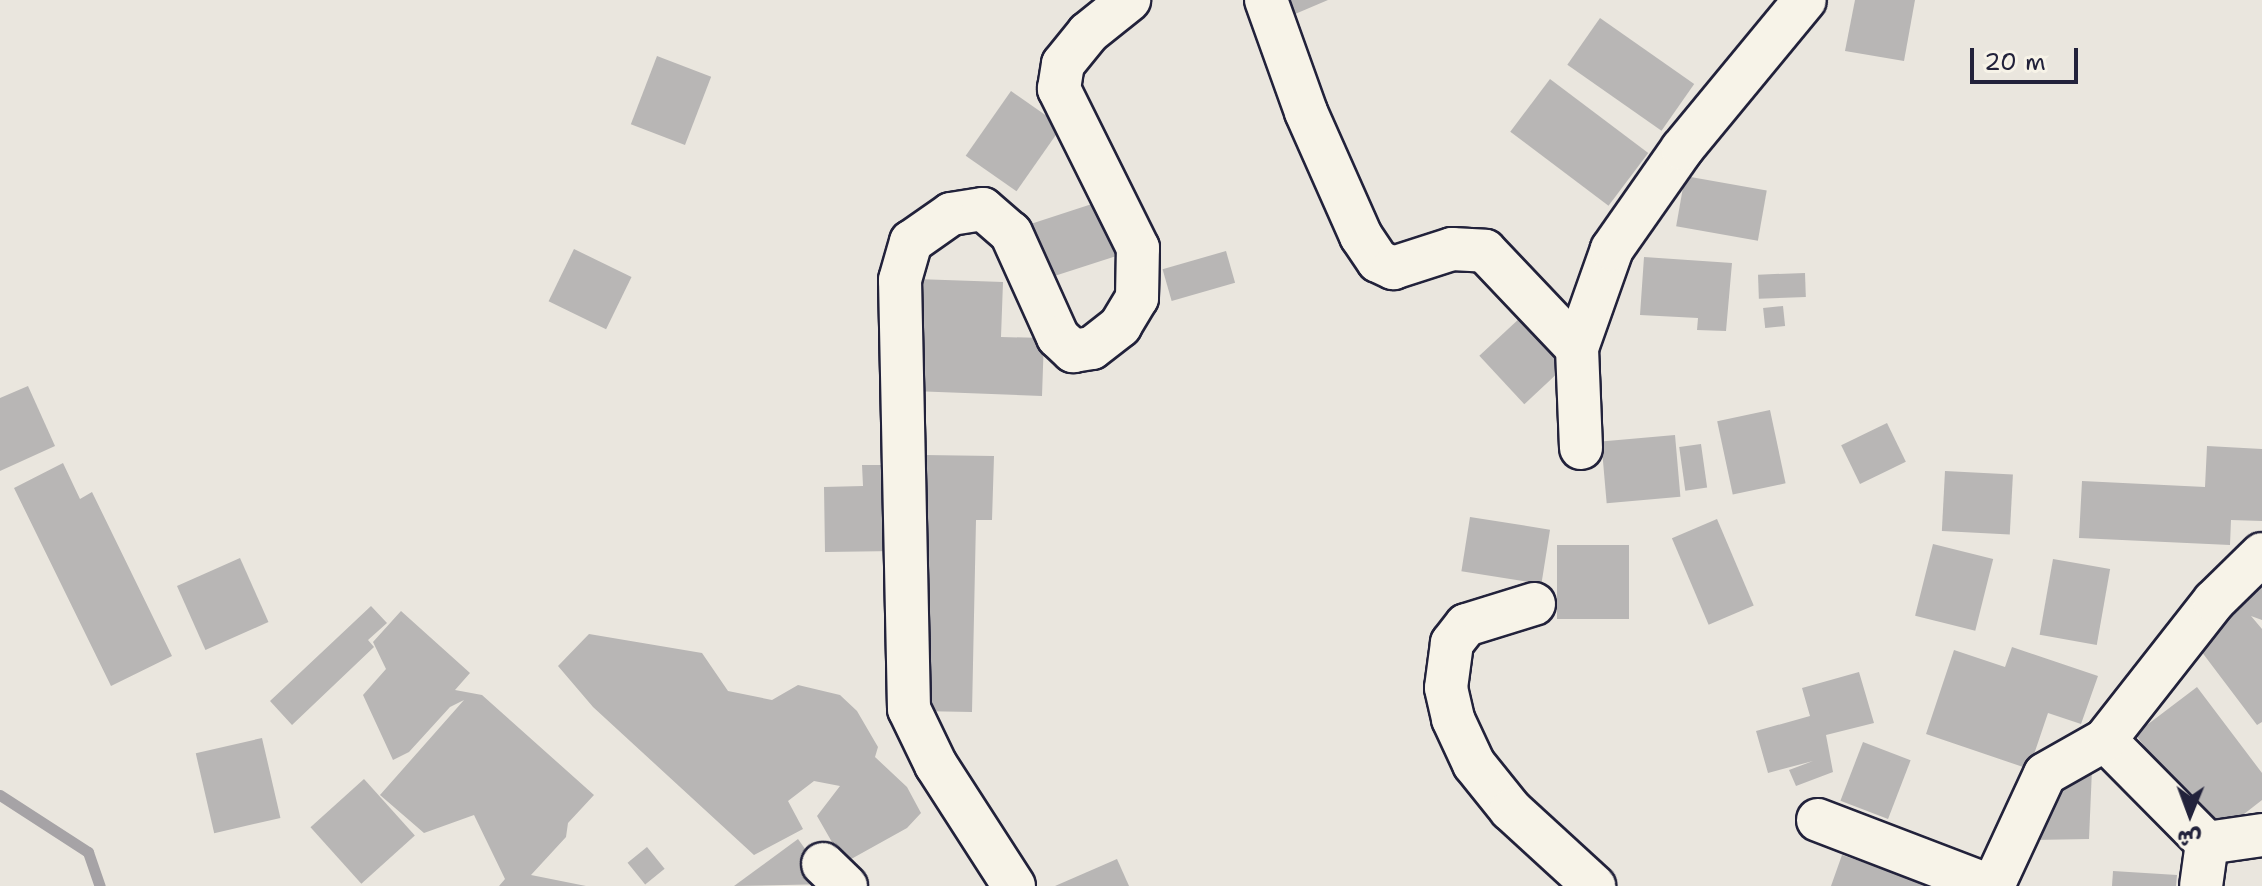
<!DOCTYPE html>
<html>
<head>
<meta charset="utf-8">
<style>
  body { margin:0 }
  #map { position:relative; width:2262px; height:886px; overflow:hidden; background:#eae6de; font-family:"Shantell Sans","Playpen Sans Arabic",sans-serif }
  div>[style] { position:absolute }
  .stream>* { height:11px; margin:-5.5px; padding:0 5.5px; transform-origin:5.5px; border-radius:5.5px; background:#a6a3a6 }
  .building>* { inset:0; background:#b8b6b5; transform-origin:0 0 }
  .roads { filter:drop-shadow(2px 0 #22223b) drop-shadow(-2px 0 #22223b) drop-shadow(0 2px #22223b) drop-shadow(0 -2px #22223b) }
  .street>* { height:42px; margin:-21px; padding:0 21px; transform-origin:21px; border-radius:21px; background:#f7f3e8 }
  span { translate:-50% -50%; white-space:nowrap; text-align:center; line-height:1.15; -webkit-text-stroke:8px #f7f3e8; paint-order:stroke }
  .north { position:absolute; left:2150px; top:774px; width:80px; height:80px; -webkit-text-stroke:6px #f7f3e8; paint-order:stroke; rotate:181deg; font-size:22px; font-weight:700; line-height:32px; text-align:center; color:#22223b }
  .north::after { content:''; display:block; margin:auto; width:28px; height:36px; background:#22223b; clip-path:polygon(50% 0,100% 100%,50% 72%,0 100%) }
  .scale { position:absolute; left:1970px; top:48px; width:108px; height:36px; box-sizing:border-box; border:4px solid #22223b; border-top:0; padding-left:10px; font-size:24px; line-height:28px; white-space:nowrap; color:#22223b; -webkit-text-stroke:6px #f7f3e8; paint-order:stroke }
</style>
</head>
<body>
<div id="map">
  <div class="stream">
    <div style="left:0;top:795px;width:105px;rotate:32.9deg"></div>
    <div style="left:88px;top:852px;width:36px;rotate:71deg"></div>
  </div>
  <div class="building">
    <div style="clip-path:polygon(1281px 0,1328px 0,1288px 17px)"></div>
    <div style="clip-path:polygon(1855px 0,1915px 0,1904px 61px,1845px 51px)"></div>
    <div style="left:1600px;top:18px;width:115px;height:57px;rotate:35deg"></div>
    <div style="left:657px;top:56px;width:58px;height:73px;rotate:21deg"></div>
    <div style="left:1550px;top:79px;width:123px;height:66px;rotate:37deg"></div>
    <div style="left:1011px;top:91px;width:62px;height:79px;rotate:35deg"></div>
    <div style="left:1685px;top:176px;width:83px;height:51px;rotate:10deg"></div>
    <div style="left:1098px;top:202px;width:57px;height:70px;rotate:72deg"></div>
    <div style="left:574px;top:249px;width:64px;height:58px;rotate:26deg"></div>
    <div style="left:1226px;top:251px;width:33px;height:66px;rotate:74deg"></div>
    <div style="clip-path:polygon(1644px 257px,1732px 263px,1726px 331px,1697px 330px,1698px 318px,1640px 315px)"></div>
    <div style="left:1805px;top:273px;width:24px;height:47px;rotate:88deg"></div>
    <div style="clip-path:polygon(916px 279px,1003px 282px,1001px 337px,1044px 338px,1042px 396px,912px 391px)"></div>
    <div style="left:1783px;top:306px;width:20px;height:20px;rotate:84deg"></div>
    <div style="left:1521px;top:317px;width:66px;height:57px;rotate:47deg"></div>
    <div style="clip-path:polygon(28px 386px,55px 446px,0 471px,0 398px)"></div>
    <div style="left:1770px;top:410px;width:75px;height:54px;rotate:78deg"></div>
    <div style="left:1887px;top:423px;width:43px;height:51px;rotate:64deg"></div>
    <div style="left:1675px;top:435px;width:62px;height:74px;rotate:85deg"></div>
    <div style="left:1701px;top:444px;width:44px;height:22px;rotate:82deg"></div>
    <div style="clip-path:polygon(2207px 446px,2262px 449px,2262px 521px,2231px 520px,2230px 545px,2079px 538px,2082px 481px,2205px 487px)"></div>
    <div style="clip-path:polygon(924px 455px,994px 456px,992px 520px,976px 520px,972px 712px,918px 711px)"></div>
    <div style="clip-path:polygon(63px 463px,80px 499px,92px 492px,172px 656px,111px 686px,14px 488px)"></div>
    <div style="clip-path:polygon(862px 465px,895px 465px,896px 551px,825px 552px,824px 487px,863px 486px)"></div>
    <div style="left:1945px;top:471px;width:68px;height:60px;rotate:3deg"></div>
    <div style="left:1470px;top:517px;width:81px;height:55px;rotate:9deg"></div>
    <div style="left:1717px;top:519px;width:94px;height:49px;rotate:67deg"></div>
    <div style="left:1933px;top:544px;width:62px;height:74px;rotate:14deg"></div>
    <div style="left:1557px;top:545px;width:72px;height:74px"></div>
    <div style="left:240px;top:558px;width:70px;height:69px;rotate:66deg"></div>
    <div style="left:2053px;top:559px;width:58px;height:77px;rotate:10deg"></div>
    <div style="clip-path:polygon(2262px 559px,2262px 620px,2251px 616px,2262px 629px,2262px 722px,2257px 725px,2195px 643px)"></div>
    <div style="clip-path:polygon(371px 606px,387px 623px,368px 640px,374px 647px,292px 725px,270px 701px)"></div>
    <div style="clip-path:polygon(401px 611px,470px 673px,455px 690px,482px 695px,594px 795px,568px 823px,566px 837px,531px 875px,586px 886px,499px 886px,505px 879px,474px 815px,424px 833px,380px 795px,464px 700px,450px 707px,409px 752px,393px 760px,363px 695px,386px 669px,373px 642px)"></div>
    <div style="clip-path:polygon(589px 634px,702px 653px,728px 691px,772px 700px,798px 685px,840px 695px,857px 711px,878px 747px,875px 757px,907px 787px,921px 813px,907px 828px,844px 863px,817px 816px,840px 786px,814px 781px,788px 801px,803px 829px,754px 855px,593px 707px,558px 666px)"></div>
    <div style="clip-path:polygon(2012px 647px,2098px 676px,2081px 724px,2048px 713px,2029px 769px,1926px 734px,1954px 650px,2005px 667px)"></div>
    <div style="clip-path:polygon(1859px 672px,1874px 723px,1826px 735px,1833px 772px,1796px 786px,1789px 770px,1813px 761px,1768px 773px,1756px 731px,1810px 716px,1802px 688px)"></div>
    <div style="clip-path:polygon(2197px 687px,2262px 773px,2262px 800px,2221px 832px,2191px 793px,2184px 798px,2135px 734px)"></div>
    <div style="left:262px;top:738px;width:82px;height:68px;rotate:77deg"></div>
    <div style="left:1863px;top:742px;width:51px;height:63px;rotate:21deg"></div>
    <div style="clip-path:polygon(2092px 769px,2089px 839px,2032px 840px,2056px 776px)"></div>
    <div style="left:364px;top:779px;width:76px;height:72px;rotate:48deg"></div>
    <div style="clip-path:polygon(798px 839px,830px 884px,734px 886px)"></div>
    <div style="left:647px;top:847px;width:28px;height:25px;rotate:51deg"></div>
    <div style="clip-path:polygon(1892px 854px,1972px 886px,1831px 886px,1842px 855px,1886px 870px)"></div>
    <div style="clip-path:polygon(1117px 859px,1129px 886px,1055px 886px)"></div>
    <div style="clip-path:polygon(2113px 871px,2177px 875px,2176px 886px,2112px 886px)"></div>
  </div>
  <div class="roads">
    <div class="street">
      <div style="left:1266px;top:0;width:119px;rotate:70.3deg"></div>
      <div style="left:1306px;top:112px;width:136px;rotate:66.1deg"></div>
      <div style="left:1361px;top:236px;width:30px;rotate:56deg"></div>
      <div style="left:1378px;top:261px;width:17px;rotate:25deg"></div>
      <div style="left:1393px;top:268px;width:62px;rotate:-17.9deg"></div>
      <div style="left:1452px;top:249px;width:33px;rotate:3deg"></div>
      <div style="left:1485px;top:251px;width:134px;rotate:46.5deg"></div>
      <div style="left:1581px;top:448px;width:100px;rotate:-92.3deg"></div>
      <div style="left:1577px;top:348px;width:105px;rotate:-70.5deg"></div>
      <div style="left:1612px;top:249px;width:122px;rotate:-55deg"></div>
      <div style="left:1682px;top:149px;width:193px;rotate:-50.5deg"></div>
      <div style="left:1534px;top:604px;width:71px;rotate:162.8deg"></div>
      <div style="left:1466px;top:625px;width:23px;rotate:128deg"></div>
      <div style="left:1452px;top:643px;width:45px;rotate:97.6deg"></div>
      <div style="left:1446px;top:688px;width:32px;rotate:77deg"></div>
      <div style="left:1453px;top:719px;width:50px;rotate:65deg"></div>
      <div style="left:1474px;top:764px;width:59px;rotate:51.2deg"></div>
      <div style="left:1511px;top:810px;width:113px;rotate:42.5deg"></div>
      <div style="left:2105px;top:740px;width:145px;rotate:45.3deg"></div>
      <div style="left:2207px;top:843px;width:43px;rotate:97.9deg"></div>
      <div style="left:1818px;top:820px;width:184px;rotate:21deg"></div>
      <div style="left:2207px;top:843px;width:56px;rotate:-8.3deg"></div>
      <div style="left:823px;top:864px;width:32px;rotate:44deg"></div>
      <div style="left:1014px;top:886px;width:144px;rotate:-122.8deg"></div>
      <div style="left:936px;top:765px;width:62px;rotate:-115.7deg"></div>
      <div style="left:909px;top:709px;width:429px;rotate:-91.2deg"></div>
      <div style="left:900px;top:280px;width:40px;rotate:-74deg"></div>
      <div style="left:911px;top:242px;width:49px;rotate:-35deg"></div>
      <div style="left:951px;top:214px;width:32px;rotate:-9deg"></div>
      <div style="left:983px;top:209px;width:37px;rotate:41deg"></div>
      <div style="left:1011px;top:233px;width:114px;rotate:65.7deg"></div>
      <div style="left:1058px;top:337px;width:21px;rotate:43deg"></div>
      <div style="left:1073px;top:351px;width:19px;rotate:-9deg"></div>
      <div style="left:1092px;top:348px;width:36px;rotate:-38deg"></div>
      <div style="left:1120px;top:326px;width:33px;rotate:-59deg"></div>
      <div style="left:1137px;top:298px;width:50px;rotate:-88.9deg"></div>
      <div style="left:1138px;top:248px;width:178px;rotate:-116.4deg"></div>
      <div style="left:1059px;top:89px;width:25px;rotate:-81deg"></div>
      <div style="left:1063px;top:64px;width:40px;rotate:-51deg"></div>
      <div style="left:1088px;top:33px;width:53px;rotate:-38.8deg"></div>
      <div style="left:1993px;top:886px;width:123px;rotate:-65.1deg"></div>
      <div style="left:2045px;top:774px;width:69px;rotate:-29.5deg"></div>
      <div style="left:2105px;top:740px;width:177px;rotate:-51.9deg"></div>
      <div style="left:2214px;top:601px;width:67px;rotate:-44.4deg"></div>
    </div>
  </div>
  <div class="north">ش</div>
  <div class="scale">20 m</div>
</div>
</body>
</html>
